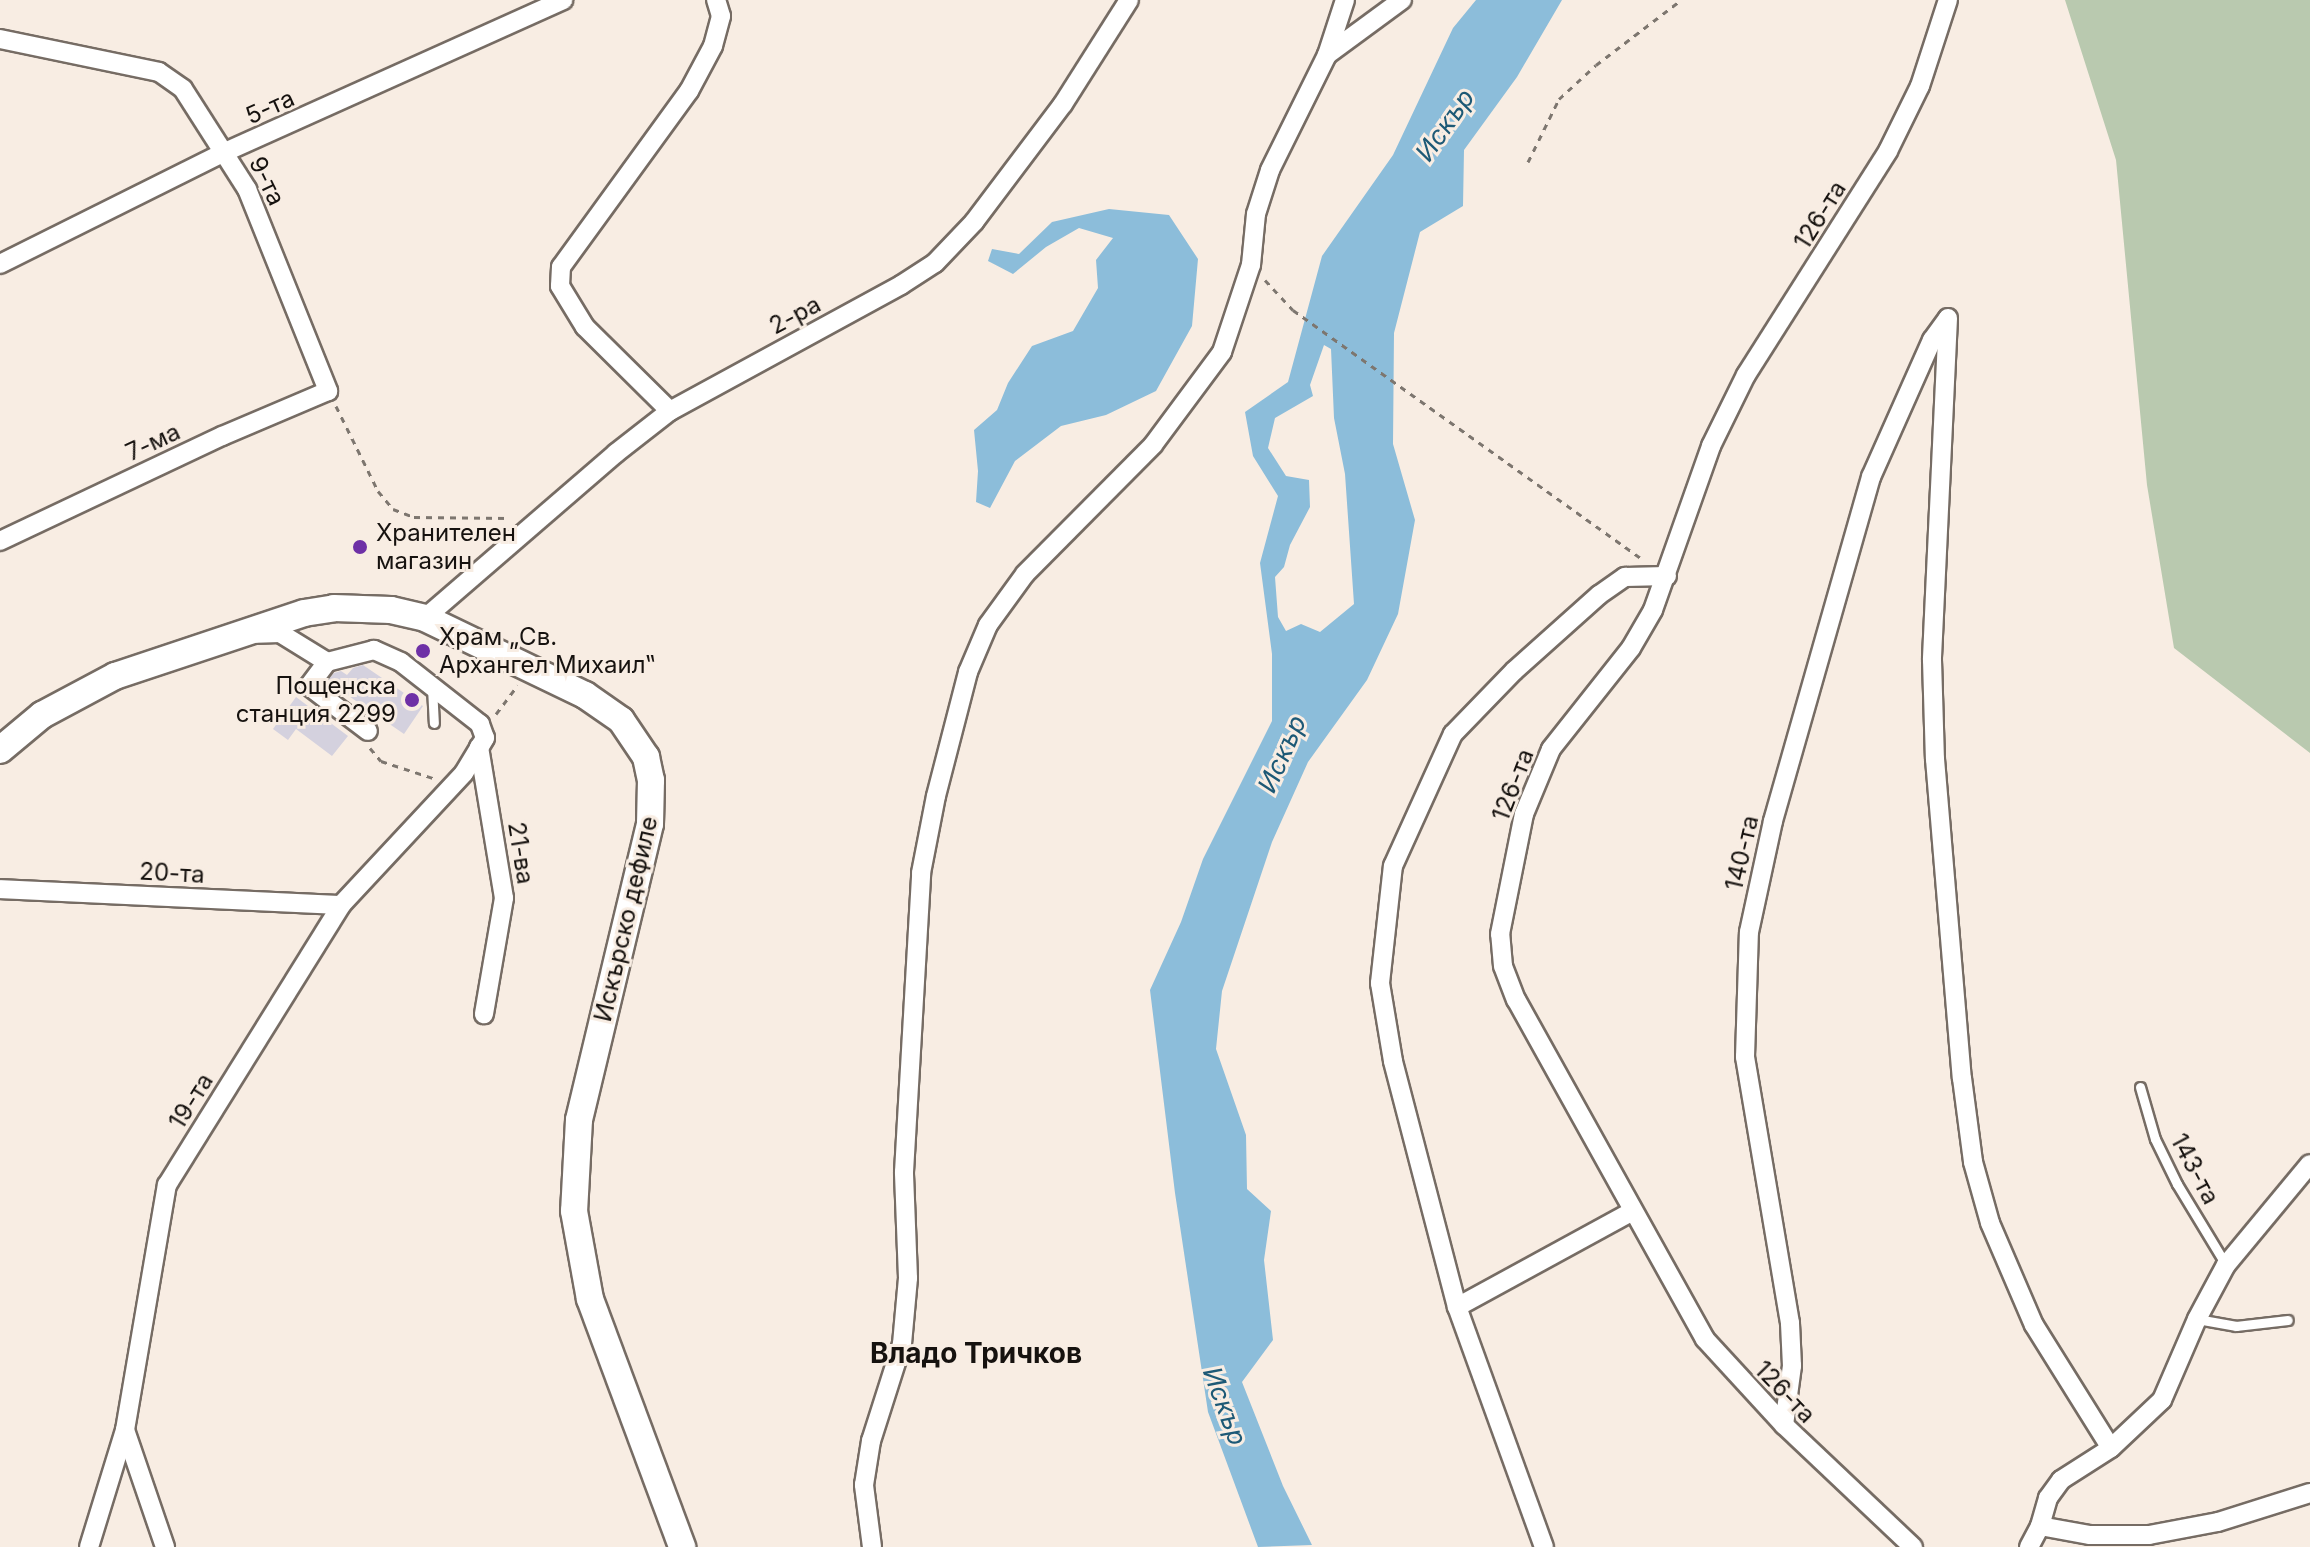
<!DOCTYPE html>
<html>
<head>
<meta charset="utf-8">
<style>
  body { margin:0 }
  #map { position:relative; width:2310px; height:1547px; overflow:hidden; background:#f8ede3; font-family:Inter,sans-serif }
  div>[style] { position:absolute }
  .green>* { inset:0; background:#b9c9af }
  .water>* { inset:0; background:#8cbdda }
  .building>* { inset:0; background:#d4d1de }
  .path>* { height:3px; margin-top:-1.5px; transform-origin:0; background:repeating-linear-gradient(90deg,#7d766f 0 6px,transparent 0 12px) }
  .roads { filter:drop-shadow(2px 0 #766c64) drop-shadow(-2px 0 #766c64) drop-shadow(0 2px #766c64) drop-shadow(0 -2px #766c64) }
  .lane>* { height:9px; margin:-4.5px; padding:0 4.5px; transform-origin:4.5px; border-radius:4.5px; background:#fff }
  .street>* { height:18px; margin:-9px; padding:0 9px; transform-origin:9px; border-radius:9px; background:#fff }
  .secondary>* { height:26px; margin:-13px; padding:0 13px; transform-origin:13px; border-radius:13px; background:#fff }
  .dots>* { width:22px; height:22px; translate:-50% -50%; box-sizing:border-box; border:4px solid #f8ede3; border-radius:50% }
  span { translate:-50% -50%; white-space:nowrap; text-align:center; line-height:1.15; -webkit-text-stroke:6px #f8ede3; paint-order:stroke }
  .street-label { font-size:24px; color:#16120f }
  .poi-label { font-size:24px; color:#16120f }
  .left { translate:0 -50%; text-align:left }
  .right { translate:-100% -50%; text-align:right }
  .water-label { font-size:26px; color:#1d5976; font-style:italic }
  .quarter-label { font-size:28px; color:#16120f; font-weight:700 }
</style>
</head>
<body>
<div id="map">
  <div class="green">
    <div style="clip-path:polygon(2065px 0,2310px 0,2310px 753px,2174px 648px,2147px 485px,2116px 160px)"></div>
  </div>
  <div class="water">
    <div style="clip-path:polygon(evenodd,1476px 0,1562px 0,1517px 77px,1464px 150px,1463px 206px,1420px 232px,1394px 333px,1393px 444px,1415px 520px,1398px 614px,1367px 680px,1308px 762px,1272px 842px,1222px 991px,1216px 1049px,1246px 1135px,1247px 1189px,1271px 1211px,1264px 1260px,1273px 1340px,1242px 1382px,1283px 1486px,1312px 1545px,1258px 1547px,1208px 1412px,1175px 1193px,1150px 990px,1181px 922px,1203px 859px,1272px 721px,1272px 654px,1260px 563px,1278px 496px,1253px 456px,1245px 412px,1288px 382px,1322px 256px,1393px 155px,1453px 28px,1476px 0,1324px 345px,1331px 349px,1334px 418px,1345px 474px,1354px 604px,1320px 632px,1301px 624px,1286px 631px,1278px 617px,1275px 577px,1284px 567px,1290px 545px,1310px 507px,1309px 480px,1286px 476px,1268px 448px,1275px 418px,1313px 396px,1310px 385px,1324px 345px)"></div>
    <div style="clip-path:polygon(1109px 209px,1169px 215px,1198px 259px,1192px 326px,1156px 391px,1106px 415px,1061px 426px,1015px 461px,990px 508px,976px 502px,978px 471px,974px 430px,997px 410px,1008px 383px,1032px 346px,1073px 331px,1098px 288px,1096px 260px,1113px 238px,1079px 228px,1046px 247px,1013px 274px,988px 261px,992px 249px,1019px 254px,1052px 222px)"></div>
  </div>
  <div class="building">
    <div style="clip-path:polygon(363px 665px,423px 706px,404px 734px,327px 681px,334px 673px,341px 671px,347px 675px,353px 668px)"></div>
    <div style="clip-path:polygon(296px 697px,348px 736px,332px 756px,296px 729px,288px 740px,273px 729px)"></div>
  </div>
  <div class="path">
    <div style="left:1528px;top:162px;width:70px;rotate:-63.8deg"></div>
    <div style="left:1559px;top:99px;width:50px;rotate:-42.6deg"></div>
    <div style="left:1596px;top:65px;width:107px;rotate:-37.4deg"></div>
    <div style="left:1265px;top:280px;width:41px;rotate:47deg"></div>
    <div style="left:1293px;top:310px;width:427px;rotate:35.5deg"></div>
    <div style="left:336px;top:406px;width:95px;rotate:63.7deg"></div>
    <div style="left:378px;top:491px;width:23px;rotate:50deg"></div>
    <div style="left:393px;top:509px;width:22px;rotate:21deg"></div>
    <div style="left:414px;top:517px;width:95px;rotate:0.6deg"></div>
    <div style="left:496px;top:714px;width:36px;rotate:-53deg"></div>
    <div style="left:370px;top:748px;width:17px;rotate:50deg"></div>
    <div style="left:381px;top:761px;width:55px;rotate:18.1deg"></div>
  </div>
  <div class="roads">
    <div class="lane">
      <div style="left:432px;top:687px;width:36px;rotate:87deg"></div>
      <div style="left:2140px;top:1087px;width:54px;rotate:73.9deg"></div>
      <div style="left:2155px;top:1139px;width:50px;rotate:63.9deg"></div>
      <div style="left:2177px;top:1184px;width:95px;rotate:58.8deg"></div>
      <div style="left:2197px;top:1319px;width:40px;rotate:10deg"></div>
      <div style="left:2236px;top:1326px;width:52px;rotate:-6.6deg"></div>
    </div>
    <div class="street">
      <div style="left:0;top:39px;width:162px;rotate:11.7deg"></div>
      <div style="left:159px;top:72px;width:29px;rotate:35deg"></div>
      <div style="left:183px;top:89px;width:119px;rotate:57.4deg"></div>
      <div style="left:247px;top:189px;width:218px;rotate:68.1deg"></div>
      <div style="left:328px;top:391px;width:115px;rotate:157deg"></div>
      <div style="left:222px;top:436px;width:246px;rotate:154.7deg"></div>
      <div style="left:1327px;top:55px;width:93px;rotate:-36.3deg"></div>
      <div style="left:0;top:264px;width:251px;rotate:-26.5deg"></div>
      <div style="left:225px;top:152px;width:371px;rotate:-24.2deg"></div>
      <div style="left:1948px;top:318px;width:342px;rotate:92.7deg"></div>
      <div style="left:1932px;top:660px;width:99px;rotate:88.3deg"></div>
      <div style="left:1935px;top:759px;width:320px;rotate:85.2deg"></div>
      <div style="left:1962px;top:1078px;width:85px;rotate:82.5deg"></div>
      <div style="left:1973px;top:1162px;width:63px;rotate:74.4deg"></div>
      <div style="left:1990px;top:1223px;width:111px;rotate:66.7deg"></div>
      <div style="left:2034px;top:1325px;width:145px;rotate:58deg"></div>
      <div style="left:670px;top:411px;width:120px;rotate:-135.3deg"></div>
      <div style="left:585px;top:327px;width:48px;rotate:-121.4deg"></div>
      <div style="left:560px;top:286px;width:19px;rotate:-87deg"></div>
      <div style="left:561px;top:267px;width:218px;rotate:-54deg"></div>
      <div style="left:689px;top:91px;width:51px;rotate:-61.9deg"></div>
      <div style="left:713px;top:46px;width:31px;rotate:-75deg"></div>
      <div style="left:721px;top:16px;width:17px;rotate:-107deg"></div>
      <div style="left:425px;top:618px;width:252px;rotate:-40.8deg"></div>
      <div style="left:616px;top:453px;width:68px;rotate:-37.9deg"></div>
      <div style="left:670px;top:411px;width:263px;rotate:-28.6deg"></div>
      <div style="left:901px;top:285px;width:40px;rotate:-32.9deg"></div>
      <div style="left:935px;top:263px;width:57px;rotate:-46.4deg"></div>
      <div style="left:974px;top:222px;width:148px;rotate:-53deg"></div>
      <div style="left:1063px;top:104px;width:123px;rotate:-57.6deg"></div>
      <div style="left:327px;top:662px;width:30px;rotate:127deg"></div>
      <div style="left:309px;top:686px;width:74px;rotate:37.3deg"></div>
      <div style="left:479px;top:747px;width:153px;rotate:80.6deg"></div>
      <div style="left:504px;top:898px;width:118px;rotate:99.8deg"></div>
      <div style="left:0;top:889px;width:341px;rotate:2.7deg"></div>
      <div style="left:1457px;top:1307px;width:200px;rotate:-28.6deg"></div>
      <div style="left:1784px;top:1425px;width:60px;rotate:-82.3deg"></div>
      <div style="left:1792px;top:1366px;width:43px;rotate:-92.7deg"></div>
      <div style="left:1790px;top:1323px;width:270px;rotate:-99.6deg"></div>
      <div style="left:1745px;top:1057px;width:125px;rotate:-88.2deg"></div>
      <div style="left:1749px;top:932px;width:114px;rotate:-77.8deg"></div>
      <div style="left:1773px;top:821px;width:358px;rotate:-74.1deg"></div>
      <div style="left:1871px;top:477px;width:150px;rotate:-66deg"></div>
      <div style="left:1932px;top:340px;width:26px;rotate:-54deg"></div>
      <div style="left:125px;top:1430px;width:124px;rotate:71.1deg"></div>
      <div style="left:2040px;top:1526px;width:51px;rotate:10.2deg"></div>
      <div style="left:2090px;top:1535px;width:59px"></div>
      <div style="left:2149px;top:1535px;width:70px;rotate:-10.7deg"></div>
      <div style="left:2218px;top:1522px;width:96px;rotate:-17.5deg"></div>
      <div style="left:89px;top:1547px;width:122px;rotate:-72.9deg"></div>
      <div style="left:125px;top:1430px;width:249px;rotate:-80.3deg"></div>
      <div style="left:167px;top:1185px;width:330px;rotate:-58.1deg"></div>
      <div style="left:341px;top:905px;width:180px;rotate:-47deg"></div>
      <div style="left:464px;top:773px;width:41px;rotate:-59deg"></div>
      <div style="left:485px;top:738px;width:15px;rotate:-110deg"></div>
      <div style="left:480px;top:724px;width:100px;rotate:-141.9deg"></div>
      <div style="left:401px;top:662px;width:30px;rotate:-156deg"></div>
      <div style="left:374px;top:650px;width:49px;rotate:165.7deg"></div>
      <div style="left:327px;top:662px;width:55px;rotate:-148.3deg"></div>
      <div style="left:280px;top:633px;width:23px;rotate:178deg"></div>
      <div style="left:872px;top:1547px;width:63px;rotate:-97.4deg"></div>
      <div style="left:864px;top:1485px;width:45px;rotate:-81deg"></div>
      <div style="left:871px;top:1441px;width:102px;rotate:-72.3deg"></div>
      <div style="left:902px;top:1344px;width:66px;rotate:-84.8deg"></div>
      <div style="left:908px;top:1278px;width:106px;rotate:-92.2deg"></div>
      <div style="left:904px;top:1172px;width:299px;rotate:-86.7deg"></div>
      <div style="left:921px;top:873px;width:78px;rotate:-79deg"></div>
      <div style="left:936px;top:796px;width:128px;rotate:-75.5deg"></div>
      <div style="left:968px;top:672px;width:51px;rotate:-66.9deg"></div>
      <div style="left:988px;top:625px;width:63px;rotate:-54deg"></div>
      <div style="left:1025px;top:574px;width:182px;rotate:-45.2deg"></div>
      <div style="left:1153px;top:445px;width:116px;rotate:-53.4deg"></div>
      <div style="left:1222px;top:352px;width:92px;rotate:-71.6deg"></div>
      <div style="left:1251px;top:265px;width:51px;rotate:-84.4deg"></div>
      <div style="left:1256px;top:214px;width:46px;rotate:-72.3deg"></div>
      <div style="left:1270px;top:170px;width:128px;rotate:-63.6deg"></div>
      <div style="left:1327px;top:55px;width:58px;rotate:-71.9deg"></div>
      <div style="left:1544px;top:1547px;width:255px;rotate:-109.9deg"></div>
      <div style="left:1457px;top:1307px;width:254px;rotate:-104.6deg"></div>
      <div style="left:1393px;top:1061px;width:79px;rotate:-99.5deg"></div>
      <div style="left:1380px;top:983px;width:118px;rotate:-83.7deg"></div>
      <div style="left:1393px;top:866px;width:145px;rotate:-65.6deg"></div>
      <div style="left:1453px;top:734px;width:88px;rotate:-45.9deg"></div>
      <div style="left:1514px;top:671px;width:114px;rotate:-41.8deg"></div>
      <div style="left:1599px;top:595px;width:32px;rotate:-35deg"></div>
      <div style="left:1625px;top:577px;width:42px;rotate:-1.4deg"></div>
      <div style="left:1913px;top:1547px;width:178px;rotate:-136.6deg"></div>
      <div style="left:1784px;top:1425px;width:117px;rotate:-132.6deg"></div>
      <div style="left:1705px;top:1339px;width:388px;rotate:-119.1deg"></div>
      <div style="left:1516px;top:1000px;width:36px;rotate:-111deg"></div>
      <div style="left:1503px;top:966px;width:32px;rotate:-95deg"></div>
      <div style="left:1500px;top:934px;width:122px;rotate:-78.7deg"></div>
      <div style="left:1524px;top:814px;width:70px;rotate:-67.4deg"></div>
      <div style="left:1551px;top:749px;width:129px;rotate:-51.6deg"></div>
      <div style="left:1631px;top:648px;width:44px;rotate:-59.9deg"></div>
      <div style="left:1653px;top:610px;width:174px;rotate:-70.5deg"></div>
      <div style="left:1711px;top:446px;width:79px;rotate:-63.8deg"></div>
      <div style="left:1746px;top:375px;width:265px;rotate:-57.6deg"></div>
      <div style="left:1888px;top:151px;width:72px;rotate:-63.8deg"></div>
      <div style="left:1920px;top:86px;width:90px;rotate:-72deg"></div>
      <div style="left:2029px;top:1547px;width:24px;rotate:-62deg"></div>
      <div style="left:2040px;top:1526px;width:29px;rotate:-74deg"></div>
      <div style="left:2048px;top:1498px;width:22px;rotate:-54deg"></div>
      <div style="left:2061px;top:1480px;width:59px;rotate:-32.6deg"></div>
      <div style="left:2111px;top:1448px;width:70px;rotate:-43.3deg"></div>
      <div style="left:2162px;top:1400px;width:88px;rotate:-66.6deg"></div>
      <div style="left:2197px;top:1319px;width:61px;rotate:-61.8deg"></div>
      <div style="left:2226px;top:1265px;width:131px;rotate:-50.3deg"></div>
    </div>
    <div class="secondary">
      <div style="left:0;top:750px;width:55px;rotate:-39.8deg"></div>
      <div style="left:42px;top:715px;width:83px;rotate:-28.1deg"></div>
      <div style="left:115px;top:676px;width:199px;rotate:-18.4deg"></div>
      <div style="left:304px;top:613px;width:30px;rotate:-9deg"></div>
      <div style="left:334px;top:608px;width:57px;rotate:2deg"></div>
      <div style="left:391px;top:610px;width:35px;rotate:13deg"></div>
      <div style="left:425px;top:618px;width:178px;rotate:25.7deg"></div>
      <div style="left:585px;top:695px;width:44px;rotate:34.8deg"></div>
      <div style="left:621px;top:720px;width:45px;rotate:56deg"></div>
      <div style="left:646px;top:757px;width:24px;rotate:78deg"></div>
      <div style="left:651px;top:780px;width:44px;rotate:91.3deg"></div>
      <div style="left:650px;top:824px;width:304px;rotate:103.5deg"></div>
      <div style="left:579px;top:1120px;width:91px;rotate:93.1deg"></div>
      <div style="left:574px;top:1211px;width:89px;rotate:79.7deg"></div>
      <div style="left:590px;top:1299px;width:265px;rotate:69.6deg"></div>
    </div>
  </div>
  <div class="dots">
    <div style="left:360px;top:547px;background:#6e30a6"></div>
    <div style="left:423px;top:651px;background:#6e30a6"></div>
    <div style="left:412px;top:700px;background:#6e30a6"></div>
  </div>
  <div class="street-label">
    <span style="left:270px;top:107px;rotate:-24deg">5-та</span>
    <span style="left:267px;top:181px;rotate:64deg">9-та</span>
    <span style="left:1820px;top:215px;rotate:-58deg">126-та</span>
    <span style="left:795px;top:315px;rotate:-28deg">2-ра</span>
    <span style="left:153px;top:442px;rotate:-25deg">7-ма</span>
    <span style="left:1513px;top:785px;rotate:-69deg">126-та</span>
    <span style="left:521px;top:853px;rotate:81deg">21-ва</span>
    <span style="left:1742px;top:853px;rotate:-77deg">140-та</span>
    <span style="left:172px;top:873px;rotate:3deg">20-та</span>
    <span style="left:626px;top:919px;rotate:-77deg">Искърско дефиле</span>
    <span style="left:191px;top:1101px;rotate:-58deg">19-та</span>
    <span style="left:2195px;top:1169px;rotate:62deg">143-та</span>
    <span style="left:1785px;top:1392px;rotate:46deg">126-та</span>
  </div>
  <div class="poi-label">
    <span class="left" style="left:376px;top:547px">Хранителен<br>магазин</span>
    <span class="left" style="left:439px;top:651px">Храм „Св.<br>Архангел Михаил‟</span>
    <span class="right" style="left:396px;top:700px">Пощенска<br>станция 2299</span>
  </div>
  <div class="water-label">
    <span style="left:1445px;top:125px;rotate:-55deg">Искър</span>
    <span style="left:1282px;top:754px;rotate:-66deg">Искър</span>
    <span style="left:1225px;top:1406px;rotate:70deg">Искър</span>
  </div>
  <div class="quarter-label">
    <span style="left:976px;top:1353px">Владо Тричков</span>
  </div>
</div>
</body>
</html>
